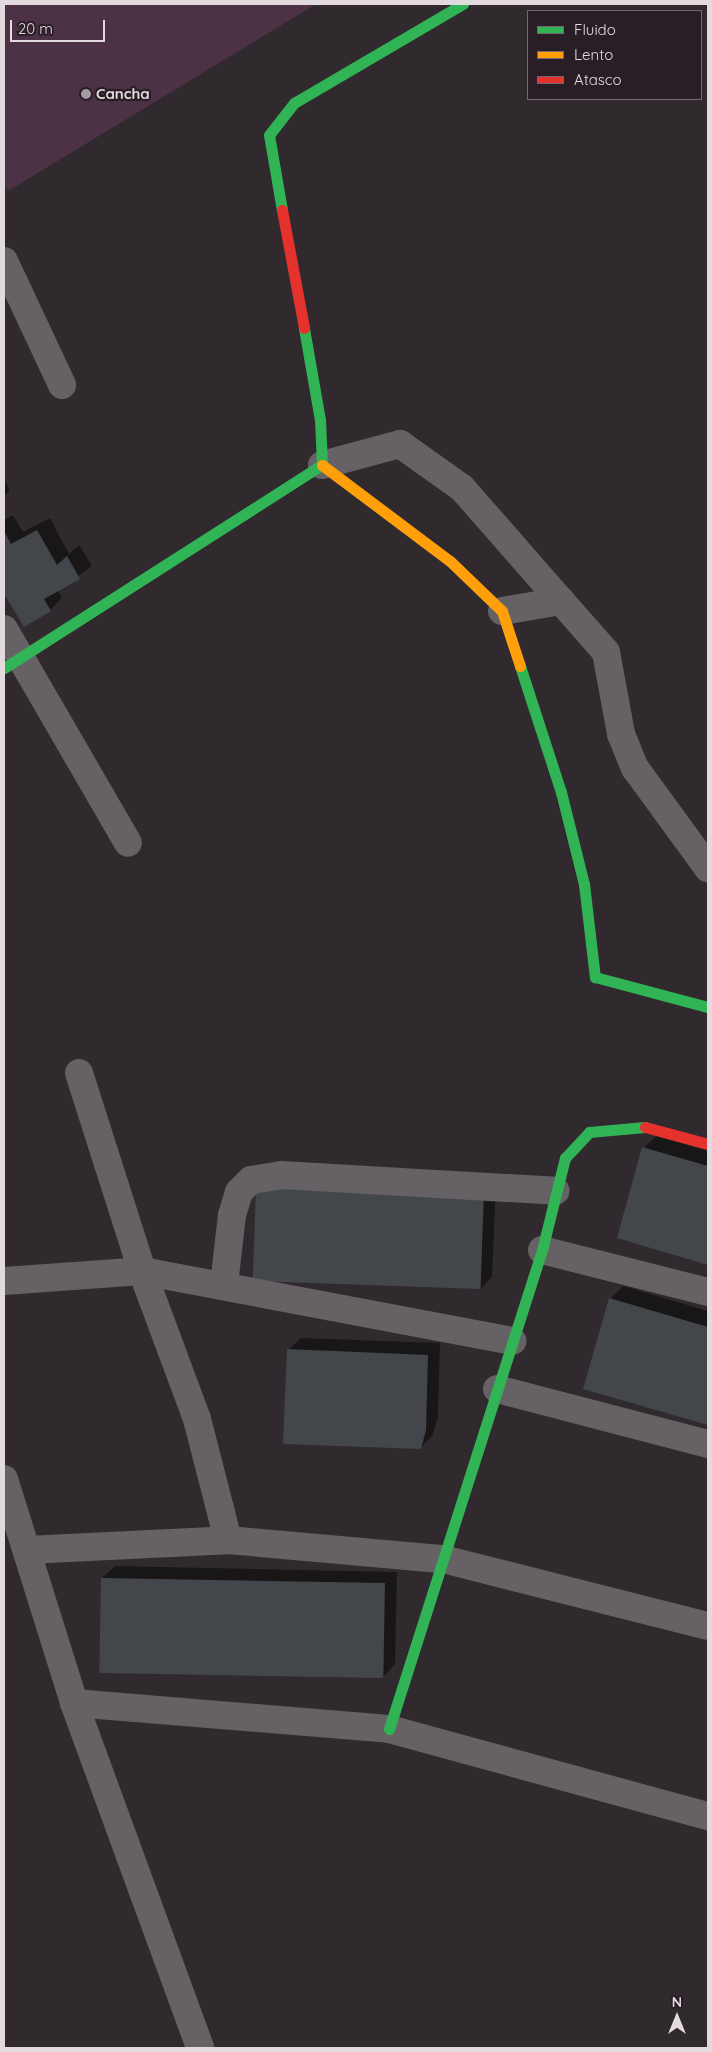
<!DOCTYPE html>
<html>
<head>
<meta charset="utf-8">
<style>
  body { margin:0 }
  #map { position:relative; width:712px; height:2052px; overflow:hidden; background:#302a2e; font-family:Quicksand,sans-serif }
  div>[style] { position:absolute }
  .green>* { inset:0; background:#4d3245 }
  .shadow>* { inset:0; background:#0007 }
  .building>* { inset:0; background:#43474b; transform-origin:0 0 }
  .street>* { height:28px; margin:-14px; padding:0 14px; transform-origin:14px; border-radius:14px; background:#656164 }
  .fast>* { height:11px; margin:-5.5px; padding:0 5.5px; transform-origin:5.5px; border-radius:5.5px; background:#30b455 }
  .slow>* { height:11px; margin:-5.5px; padding:0 5.5px; transform-origin:5.5px; border-radius:5.5px; background:#ff9f0a }
  .jam>* { height:11px; margin:-5.5px; padding:0 5.5px; transform-origin:5.5px; border-radius:5.5px; background:#e5322d }
  .dots>* { width:14px; height:14px; translate:-50% -50%; box-sizing:border-box; border:2px solid #291d26; border-radius:50% }
  span { translate:-50% -50%; white-space:nowrap; text-align:center; line-height:1.15; -webkit-text-stroke:4.5px #291d26; paint-order:stroke }
  .poi-label { font-size:15px; color:#e2dadf; font-weight:700 }
  .left { translate:0 -50%; text-align:left }
  .frame { position:absolute; inset:0; border:5px solid #e2dadf; pointer-events:none }
  .legend { position:absolute; left:527px; top:10px; width:175px; height:90px; box-sizing:border-box; background:#291d26; border:1px solid #736970; margin:0; padding:6px 9px; list-style:none; font-size:15px; color:#e2dadf }
  .legend li { display:flex; align-items:center; gap:10px; height:25px }
  .legend b { width:25px; border:1px solid #736970 }
  .north { position:absolute; left:652px; top:1992px; width:50px; height:50px; -webkit-text-stroke:4px #291d26; paint-order:stroke; rotate:0deg; font-size:14px; font-weight:700; line-height:20px; text-align:center; color:#e2dadf }
  .north::after { content:''; display:block; margin:auto; width:18px; height:22px; background:#e2dadf; clip-path:polygon(50% 0,100% 100%,50% 72%,0 100%) }
  .scale { position:absolute; left:10px; top:20px; width:95px; height:22px; box-sizing:border-box; border:2px solid #e2dadf; border-top:0; padding-left:6px; font-size:15px; line-height:18px; white-space:nowrap; color:#e2dadf; -webkit-text-stroke:4px #291d26; paint-order:stroke }
</style>
</head>
<body>
<div id="map">
  <div class="green">
    <div style="clip-path:polygon(4px 4px,316px 4px,8px 191px,4px 184px)"></div>
  </div>
  <div class="shadow">
    <div style="clip-path:polygon(4px 480px,10px 490px,4px 496px)"></div>
    <div style="clip-path:polygon(13px 515px,23px 532px,50px 518px,69px 554px,79px 545px,92px 566px,58px 590px,62px 598px,50px 610px,25px 625px,4px 589px,4px 520px)"></div>
    <div style="clip-path:polygon(656px 1136px,708px 1151px,708px 1263px,618px 1238px,644px 1148px)"></div>
    <div style="clip-path:polygon(496px 1184px,492px 1277px,480px 1290px,257px 1188px)"></div>
    <div style="clip-path:polygon(623px 1286px,708px 1311px,708px 1424px,585px 1388px,610px 1299px)"></div>
    <div style="clip-path:polygon(301px 1338px,440px 1343px,438px 1416px,433px 1435px,420px 1448px,288px 1350px)"></div>
    <div style="clip-path:polygon(115px 1566px,397px 1572px,395px 1664px,383px 1677px,102px 1578px)"></div>
  </div>
  <div class="building">
    <div style="clip-path:polygon(37px 530px,57px 565px,67px 556px,80px 579px,44px 599px,51px 611px,24px 627px,4px 594px,4px 531px,11px 544px)"></div>
    <div style="clip-path:polygon(642px 1147px,708px 1166px,708px 1265px,617px 1238px)"></div>
    <div style="left:256px;top:1187px;width:228px;height:94px;rotate:2deg"></div>
    <div style="clip-path:polygon(609px 1298px,708px 1327px,708px 1425px,583px 1389px)"></div>
    <div style="clip-path:polygon(287px 1349px,428px 1355px,426px 1430px,421px 1449px,283px 1444px)"></div>
    <div style="left:101px;top:1578px;width:284px;height:95px;rotate:1deg"></div>
  </div>
  <div class="street">
    <div style="left:4px;top:261px;width:137px;rotate:64.9deg"></div>
    <div style="left:322px;top:465px;width:81px;rotate:-15.1deg"></div>
    <div style="left:400px;top:444px;width:76px;rotate:35.4deg"></div>
    <div style="left:462px;top:488px;width:150px;rotate:48.8deg"></div>
    <div style="left:502px;top:611px;width:60px;rotate:-9.6deg"></div>
    <div style="left:561px;top:601px;width:68px;rotate:48.6deg"></div>
    <div style="left:606px;top:652px;width:83px;rotate:79.6deg"></div>
    <div style="left:621px;top:734px;width:37px;rotate:68deg"></div>
    <div style="left:635px;top:768px;width:124px;rotate:53.9deg"></div>
    <div style="left:4px;top:629px;width:247px;rotate:59.9deg"></div>
    <div style="left:79px;top:1073px;width:208px;rotate:72.3deg"></div>
    <div style="left:142px;top:1271px;width:158px;rotate:69.6deg"></div>
    <div style="left:197px;top:1419px;width:125px;rotate:75.6deg"></div>
    <div style="left:542px;top:1250px;width:171px;rotate:14.2deg"></div>
    <div style="left:4px;top:1281px;width:138px;rotate:-4.1deg"></div>
    <div style="left:142px;top:1271px;width:377px;rotate:10.7deg"></div>
    <div style="left:224px;top:1285px;width:70px;rotate:-83.5deg"></div>
    <div style="left:232px;top:1215px;width:24px;rotate:-73deg"></div>
    <div style="left:239px;top:1192px;width:17px;rotate:-45deg"></div>
    <div style="left:251px;top:1180px;width:30px;rotate:-9deg"></div>
    <div style="left:281px;top:1175px;width:275px;rotate:3.3deg"></div>
    <div style="left:497px;top:1389px;width:218px;rotate:14.6deg"></div>
    <div style="left:4px;top:1479px;width:235px;rotate:72.6deg"></div>
    <div style="left:74px;top:1703px;width:367px;rotate:69.9deg"></div>
    <div style="left:27px;top:1550px;width:201px;rotate:-2.8deg"></div>
    <div style="left:228px;top:1540px;width:216px;rotate:5.1deg"></div>
    <div style="left:443px;top:1559px;width:273px;rotate:14.2deg"></div>
    <div style="left:74px;top:1703px;width:316px;rotate:4.7deg"></div>
    <div style="left:389px;top:1729px;width:331px;rotate:15.3deg"></div>
  </div>
  <div class="fast">
    <div style="left:282px;top:210px;width:76px;rotate:-99.8deg"></div>
    <div style="left:269px;top:135px;width:41px;rotate:-52deg"></div>
    <div style="left:294px;top:103px;width:196px;rotate:-30.4deg"></div>
    <div style="left:520px;top:666px;width:133px;rotate:72deg"></div>
    <div style="left:561px;top:792px;width:95px;rotate:76deg"></div>
    <div style="left:584px;top:884px;width:94px;rotate:83.3deg"></div>
    <div style="left:595px;top:977px;width:117px;rotate:14.9deg"></div>
    <div style="left:4px;top:668px;width:377px;rotate:-32.6deg"></div>
    <div style="left:322px;top:465px;width:45px;rotate:-92.5deg"></div>
    <div style="left:320px;top:420px;width:93px;rotate:-99.9deg"></div>
    <div style="left:389px;top:1729px;width:503px;rotate:-72.29deg"></div>
    <div style="left:542px;top:1250px;width:95px;rotate:-76deg"></div>
    <div style="left:565px;top:1158px;width:35px;rotate:-47deg"></div>
    <div style="left:589px;top:1132px;width:56px;rotate:-5.1deg"></div>
  </div>
  <div class="slow">
    <div style="left:322px;top:465px;width:160px;rotate:36.9deg"></div>
    <div style="left:450px;top:561px;width:72px;rotate:43.9deg"></div>
    <div style="left:502px;top:611px;width:58px;rotate:71.9deg"></div>
  </div>
  <div class="jam">
    <div style="left:282px;top:210px;width:120px;rotate:79.4deg"></div>
    <div style="left:645px;top:1127px;width:65px;rotate:15.1deg"></div>
  </div>
  <div class="dots">
    <div style="left:86px;top:94px;background:#a49ca1"></div>
  </div>
  <div class="poi-label">
    <span class="left" style="left:96px;top:94px">Cancha</span>
  </div>
  <div class="frame"></div>
  <ul class="legend">
  <li><b style="height:6px;background:#30b455"></b>Fluido</li>
  <li><b style="height:6px;background:#ff9f0a"></b>Lento</li>
  <li><b style="height:6px;background:#e5322d"></b>Atasco</li>
  </ul>
  <div class="north">N</div>
  <div class="scale">20 m</div>
</div>
</body>
</html>
